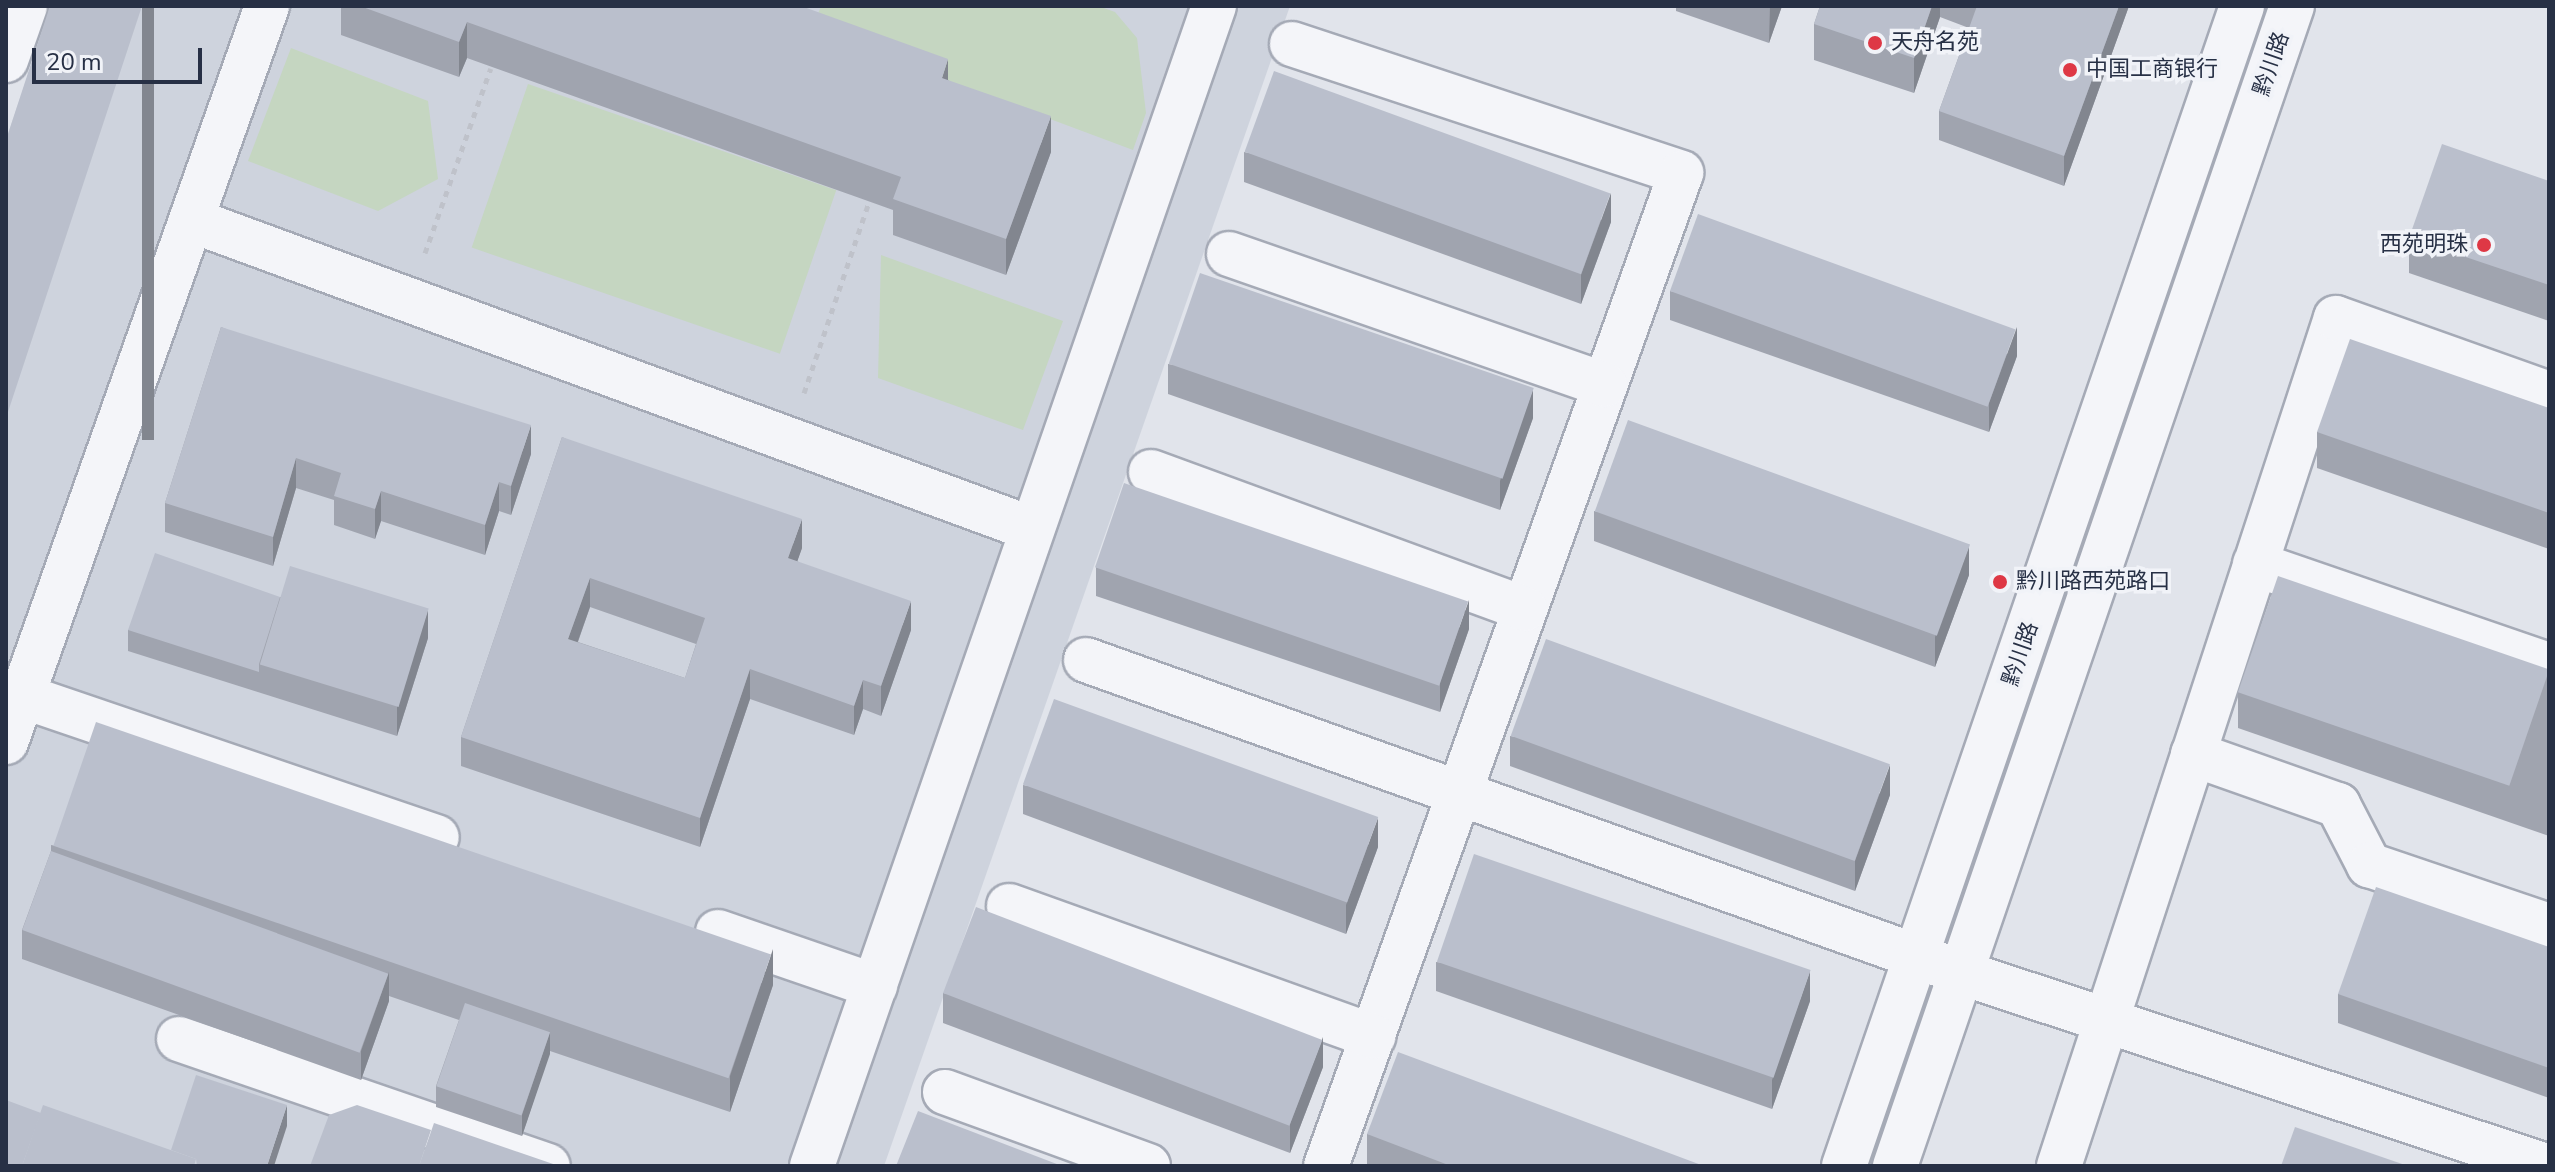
<!DOCTYPE html>
<html>
<head>
<meta charset="utf-8">
<style>
  body { margin:0 }
  #map { position:relative; width:2555px; height:1172px; overflow:hidden; background:#e1e4eb; font-family:"Nunito Sans","Noto Sans SC",sans-serif }
  div>[style] { position:absolute }
  .built>* { inset:0; background:#ced3dd }
  .green>* { inset:0; background:#c5d6c1; transform-origin:0 0 }
  .path>* { height:5px; margin-top:-2.5px; transform-origin:0; background:repeating-linear-gradient(90deg,#bfc2ca 0 6px,transparent 0 12px) }
  .roads { filter:drop-shadow(2px 0 #a5aab6) drop-shadow(-2px 0 #a5aab6) drop-shadow(0 2px #a5aab6) drop-shadow(0 -2px #a5aab6) }
  .minor>* { height:44px; margin:-22px; padding:0 22px; transform-origin:22px; border-radius:22px; background:#f4f5f9 }
  .wall>* { inset:0; background:#a0a4af }
  .shaded-wall>* { inset:0; background:#82868f; transform-origin:0 0 }
  .building>* { inset:0; background:#babfcc; transform-origin:0 0 }
  .dots>* { width:22px; height:22px; translate:-50% -50%; box-sizing:border-box; border:4px solid #f1f3f8; border-radius:50% }
  span { translate:-50% -50%; white-space:nowrap; text-align:center; line-height:1.15; -webkit-text-stroke:7px #f1f3f8; paint-order:stroke }
  .poi-label { font-size:22px; color:#273045 }
  .left { translate:0 -50%; text-align:left }
  .right { translate:-100% -50%; text-align:right }
  .street-label { font-size:22px; color:#273045 }
  .frame { position:absolute; inset:0; border:8px solid #273045; pointer-events:none }
  .scale { position:absolute; left:32px; top:48px; width:170px; height:36px; box-sizing:border-box; border:4px solid #273045; border-top:0; padding-left:10px; font-size:24px; line-height:28px; white-space:nowrap; color:#273045; -webkit-text-stroke:6px #f1f3f8; paint-order:stroke }
</style>
</head>
<body>
<div id="map">
  <div class="built">
    <div style="clip-path:polygon(51px 6px,1290px 6px,884px 1166px,6px 1166px,6px 140px)"></div>
  </div>
  <div class="green">
    <div style="clip-path:polygon(821px 6px,1098px 6px,1115px 12px,1137px 38px,1146px 113px,1133px 150px,812px 30px)"></div>
    <div style="clip-path:polygon(291px 48px,428px 101px,438px 179px,378px 211px,248px 161px)"></div>
    <div style="left:528px;top:84px;width:326px;height:173px;rotate:19deg"></div>
    <div style="clip-path:polygon(881px 255px,1063px 321px,1023px 430px,878px 378px)"></div>
  </div>
  <div class="path">
    <div style="left:425px;top:253px;width:196px;rotate:-70.4deg"></div>
    <div style="left:804px;top:393px;width:202px;rotate:-71.2deg"></div>
  </div>
  <div class="roads">
    <div class="minor">
      <div style="left:1292px;top:44px;width:410px;rotate:18.3deg"></div>
      <div style="left:1681px;top:173px;width:1055px;rotate:109.67deg"></div>
      <div style="left:6px;top:60px;width:57px;rotate:-70.6deg"></div>
      <div style="left:191px;top:220px;width:896px;rotate:20.17deg"></div>
      <div style="left:1229px;top:254px;width:398px;rotate:19.2deg"></div>
      <div style="left:1151px;top:472px;width:398px;rotate:20.1deg"></div>
      <div style="left:2255px;top:564px;width:311px;rotate:19deg"></div>
      <div style="left:1086px;top:660px;width:931px;rotate:19.64deg"></div>
      <div style="left:1963px;top:973px;width:614px;rotate:18.32deg"></div>
      <div style="left:22px;top:696px;width:438px;rotate:18.8deg"></div>
      <div style="left:6px;top:742px;width:781px;rotate:-70.47deg"></div>
      <div style="left:2193px;top:754px;width:154px;rotate:19.4deg"></div>
      <div style="left:2338px;top:805px;width:68px;rotate:62.7deg"></div>
      <div style="left:2369px;top:865px;width:190px;rotate:18.7deg"></div>
      <div style="left:1009px;top:906px;width:387px;rotate:19.7deg"></div>
      <div style="left:718px;top:932px;width:166px;rotate:19deg"></div>
      <div style="left:179px;top:1039px;width:390px;rotate:19deg"></div>
      <div style="left:945px;top:1092px;width:216px;rotate:20deg"></div>
      <div style="left:812px;top:1166px;width:1228px;rotate:-70.89deg"></div>
      <div style="left:1844px;top:1166px;width:1226px;rotate:-71.06deg"></div>
      <div style="left:1895px;top:1166px;width:1226px;rotate:-71.11deg"></div>
      <div style="left:2059px;top:1166px;width:892px;rotate:-71.91deg"></div>
      <div style="left:2336px;top:318px;width:226px;rotate:19.6deg"></div>
    </div>
  </div>
  <div class="wall">
    <div style="clip-path:polygon(341px 6px,801px 6px,948px 80px,1051px 152px,1006px 275px,893px 235px,893px 210px,467px 58px,459px 77px,341px 35px)"></div>
    <div style="clip-path:polygon(1676px 6px,1782px 6px,1769px 43px,1676px 11px)"></div>
    <div style="clip-path:polygon(1820px 6px,2129px 6px,2064px 186px,1939px 140px,1939px 111px,1969px 28px,1940px 17px,1914px 93px,1814px 60px,1814px 24px)"></div>
    <div style="clip-path:polygon(1244px 152px,1611px 222px,1581px 304px,1244px 182px)"></div>
    <div style="clip-path:polygon(2549px 181px,2549px 321px,2409px 273px,2409px 238px)"></div>
    <div style="clip-path:polygon(1670px 291px,2017px 356px,1989px 432px,1670px 320px)"></div>
    <div style="clip-path:polygon(221px 327px,531px 454px,511px 515px,499px 511px,485px 555px,381px 521px,375px 539px,334px 525px,334px 500px,296px 488px,273px 566px,165px 532px,165px 503px)"></div>
    <div style="clip-path:polygon(1168px 364px,1533px 418px,1500px 510px,1168px 394px)"></div>
    <div style="clip-path:polygon(2549px 408px,2549px 549px,2317px 468px,2317px 432px)"></div>
    <div style="clip-path:polygon(evenodd,562px 437px,802px 548px,797px 561px,911px 630px,881px 716px,863px 709px,854px 735px,750px 699px,700px 847px,461px 766px,461px 737px,562px 437px,590px 607px,696px 644px,685px 678px,578px 642px,590px 607px)"></div>
    <div style="clip-path:polygon(1594px 511px,1969px 575px,1935px 667px,1594px 541px)"></div>
    <div style="clip-path:polygon(1096px 567px,1469px 629px,1440px 712px,1096px 596px)"></div>
    <div style="clip-path:polygon(280px 597px,428px 638px,397px 736px,128px 651px,128px 630px)"></div>
    <div style="clip-path:polygon(2549px 671px,2549px 836px,2238px 728px,2238px 692px)"></div>
    <div style="clip-path:polygon(1510px 736px,1890px 795px,1855px 891px,1510px 766px)"></div>
    <div style="clip-path:polygon(1023px 785px,1378px 847px,1346px 934px,1023px 814px)"></div>
    <div style="clip-path:polygon(51px 845px,773px 985px,730px 1112px,550px 1051px,522px 1136px,436px 1107px,436px 1086px,459px 1020px,389px 996px,389px 1001px,361px 1080px,22px 959px,22px 930px,51px 851px)"></div>
    <div style="clip-path:polygon(2549px 947px,2549px 1098px,2338px 1023px,2338px 994px)"></div>
    <div style="clip-path:polygon(1436px 962px,1810px 1001px,1772px 1109px,1436px 991px)"></div>
    <div style="clip-path:polygon(943px 993px,1323px 1067px,1290px 1153px,943px 1023px)"></div>
    <div style="clip-path:polygon(1367px 1134px,1704px 1166px,1373px 1166px,1367px 1164px)"></div>
  </div>
  <div class="shaded-wall">
    <div style="left:142px;top:6px;width:12px;height:434px"></div>
    <div style="clip-path:polygon(1770px 6px,1782px 6px,1769px 43px)"></div>
    <div style="clip-path:polygon(1932px 6px,1940px 6px,1940px 17px,1914px 93px,1914px 58px)"></div>
    <div style="clip-path:polygon(2119px 6px,2129px 6px,2064px 186px,2064px 156px)"></div>
    <div style="clip-path:polygon(467px 22px,467px 58px,459px 77px,459px 42px)"></div>
    <div style="clip-path:polygon(948px 59px,948px 94px,942px 78px)"></div>
    <div style="clip-path:polygon(1051px 116px,1051px 152px,1006px 275px,1006px 239px)"></div>
    <div style="clip-path:polygon(1611px 193px,1611px 222px,1581px 304px,1581px 275px)"></div>
    <div style="clip-path:polygon(2017px 327px,2017px 356px,1989px 432px,1989px 403px)"></div>
    <div style="clip-path:polygon(1533px 389px,1533px 418px,1500px 510px,1500px 481px)"></div>
    <div style="clip-path:polygon(531px 425px,531px 454px,511px 515px,511px 486px)"></div>
    <div style="clip-path:polygon(296px 458px,296px 488px,273px 566px,273px 537px)"></div>
    <div style="clip-path:polygon(499px 482px,499px 511px,485px 555px,485px 525px)"></div>
    <div style="clip-path:polygon(381px 491px,381px 521px,375px 539px,375px 509px)"></div>
    <div style="clip-path:polygon(802px 519px,802px 548px,788px 588px,788px 558px)"></div>
    <div style="clip-path:polygon(1969px 546px,1969px 575px,1935px 667px,1935px 637px)"></div>
    <div style="clip-path:polygon(590px 578px,590px 607px,568px 669px,568px 639px)"></div>
    <div style="clip-path:polygon(1469px 600px,1469px 629px,1440px 712px,1440px 682px)"></div>
    <div style="clip-path:polygon(911px 601px,911px 630px,881px 716px,881px 686px)"></div>
    <div style="clip-path:polygon(428px 609px,428px 638px,397px 736px,397px 707px)"></div>
    <div style="clip-path:polygon(750px 669px,750px 699px,700px 847px,700px 818px)"></div>
    <div style="clip-path:polygon(863px 680px,863px 709px,854px 735px,854px 706px)"></div>
    <div style="clip-path:polygon(1890px 765px,1890px 795px,1855px 891px,1855px 861px)"></div>
    <div style="clip-path:polygon(1378px 818px,1378px 847px,1346px 934px,1346px 905px)"></div>
    <div style="clip-path:polygon(773px 949px,773px 985px,730px 1112px,730px 1076px)"></div>
    <div style="clip-path:polygon(1810px 971px,1810px 1001px,1772px 1109px,1772px 1080px)"></div>
    <div style="clip-path:polygon(389px 972px,389px 1001px,361px 1080px,361px 1051px)"></div>
    <div style="clip-path:polygon(550px 1032px,550px 1054px,522px 1136px,522px 1115px)"></div>
    <div style="clip-path:polygon(1323px 1037px,1323px 1067px,1290px 1153px,1290px 1124px)"></div>
    <div style="clip-path:polygon(287px 1105px,287px 1126px,274px 1166px,267px 1166px)"></div>
  </div>
  <div class="building">
    <div style="clip-path:polygon(50px 6px,142px 6px,6px 418px,6px 140px)"></div>
    <div style="clip-path:polygon(360px 6px,801px 6px,948px 59px,942px 78px,1051px 116px,1006px 239px,893px 199px,901px 177px,467px 22px,459px 42px)"></div>
    <div style="clip-path:polygon(1820px 6px,1932px 6px,1914px 58px,1814px 24px)"></div>
    <div style="clip-path:polygon(1977px 6px,2119px 6px,2064px 156px,1939px 111px)"></div>
    <div style="left:1274px;top:71px;width:358px;height:86px;rotate:20deg"></div>
    <div style="clip-path:polygon(2442px 144px,2549px 181px,2549px 285px,2409px 238px)"></div>
    <div style="left:1698px;top:214px;width:338px;height:82px;rotate:20deg"></div>
    <div style="left:1200px;top:273px;width:353px;height:96px;rotate:19deg"></div>
    <div style="clip-path:polygon(221px 327px,531px 425px,511px 486px,499px 482px,485px 525px,381px 491px,375px 509px,334px 496px,341px 473px,296px 458px,273px 537px,165px 503px)"></div>
    <div style="clip-path:polygon(2350px 339px,2549px 408px,2549px 513px,2317px 432px)"></div>
    <div style="left:1628px;top:420px;width:364px;height:97px;rotate:20deg"></div>
    <div style="clip-path:polygon(evenodd,562px 437px,802px 519px,788px 558px,911px 601px,881px 686px,863px 680px,854px 706px,750px 669px,700px 818px,461px 737px,562px 437px,590px 578px,705px 618px,685px 678px,568px 639px,590px 578px)"></div>
    <div style="left:1124px;top:483px;width:364px;height:89px;rotate:19deg"></div>
    <div style="clip-path:polygon(155px 553px,280px 597px,259px 664px,259px 672px,128px 630px)"></div>
    <div style="left:290px;top:566px;width:145px;height:103px;rotate:17deg"></div>
    <div style="left:2278px;top:576px;width:287px;height:123px;rotate:19deg"></div>
    <div style="left:1546px;top:639px;width:366px;height:103px;rotate:20deg"></div>
    <div style="left:1054px;top:699px;width:345px;height:91px;rotate:20deg"></div>
    <div style="left:96px;top:722px;width:714px;height:131px;rotate:19deg"></div>
    <div style="left:51px;top:851px;width:359px;height:84px;rotate:20deg"></div>
    <div style="left:1474px;top:854px;width:356px;height:114px;rotate:19deg"></div>
    <div style="clip-path:polygon(2376px 887px,2549px 947px,2549px 1068px,2338px 994px)"></div>
    <div style="left:976px;top:907px;width:371px;height:92px;rotate:21deg"></div>
    <div style="left:465px;top:1003px;width:90px;height:88px;rotate:19deg"></div>
    <div style="clip-path:polygon(1398px 1052px,1704px 1166px,1451px 1166px,1367px 1134px)"></div>
    <div style="clip-path:polygon(196px 1075px,287px 1105px,267px 1166px,197px 1166px,196px 1159px,171px 1150px)"></div>
    <div style="clip-path:polygon(6px 1100px,41px 1113px,22px 1166px,6px 1166px)"></div>
    <div style="clip-path:polygon(43px 1105px,196px 1159px,194px 1166px,22px 1166px)"></div>
    <div style="clip-path:polygon(357px 1105px,431px 1130px,419px 1166px,310px 1166px,329px 1115px)"></div>
    <div style="clip-path:polygon(918px 1111px,1062px 1166px,896px 1166px)"></div>
    <div style="clip-path:polygon(434px 1123px,559px 1166px,419px 1166px)"></div>
    <div style="clip-path:polygon(2295px 1127px,2408px 1166px,2281px 1166px)"></div>
  </div>
  <div class="dots">
    <div style="left:1875px;top:43px;background:#de3845"></div>
    <div style="left:2070px;top:70px;background:#de3845"></div>
    <div style="left:2484px;top:245px;background:#de3845"></div>
    <div style="left:2000px;top:582px;background:#de3845"></div>
  </div>
  <div class="poi-label">
    <span class="left" style="left:1891px;top:43px">天舟名苑</span>
    <span class="left" style="left:2086px;top:70px">中国工商银行</span>
    <span class="right" style="left:2468px;top:245px">西苑明珠</span>
    <span class="left" style="left:2016px;top:582px">黔川路西苑路口</span>
  </div>
  <div class="street-label">
    <span style="left:2272px;top:64px;rotate:-71deg">黔川路</span>
    <span style="left:2021px;top:654px;rotate:-71deg">黔川路</span>
  </div>
  <div class="frame"></div>
  <div class="scale">20 m</div>
</div>
</body>
</html>
